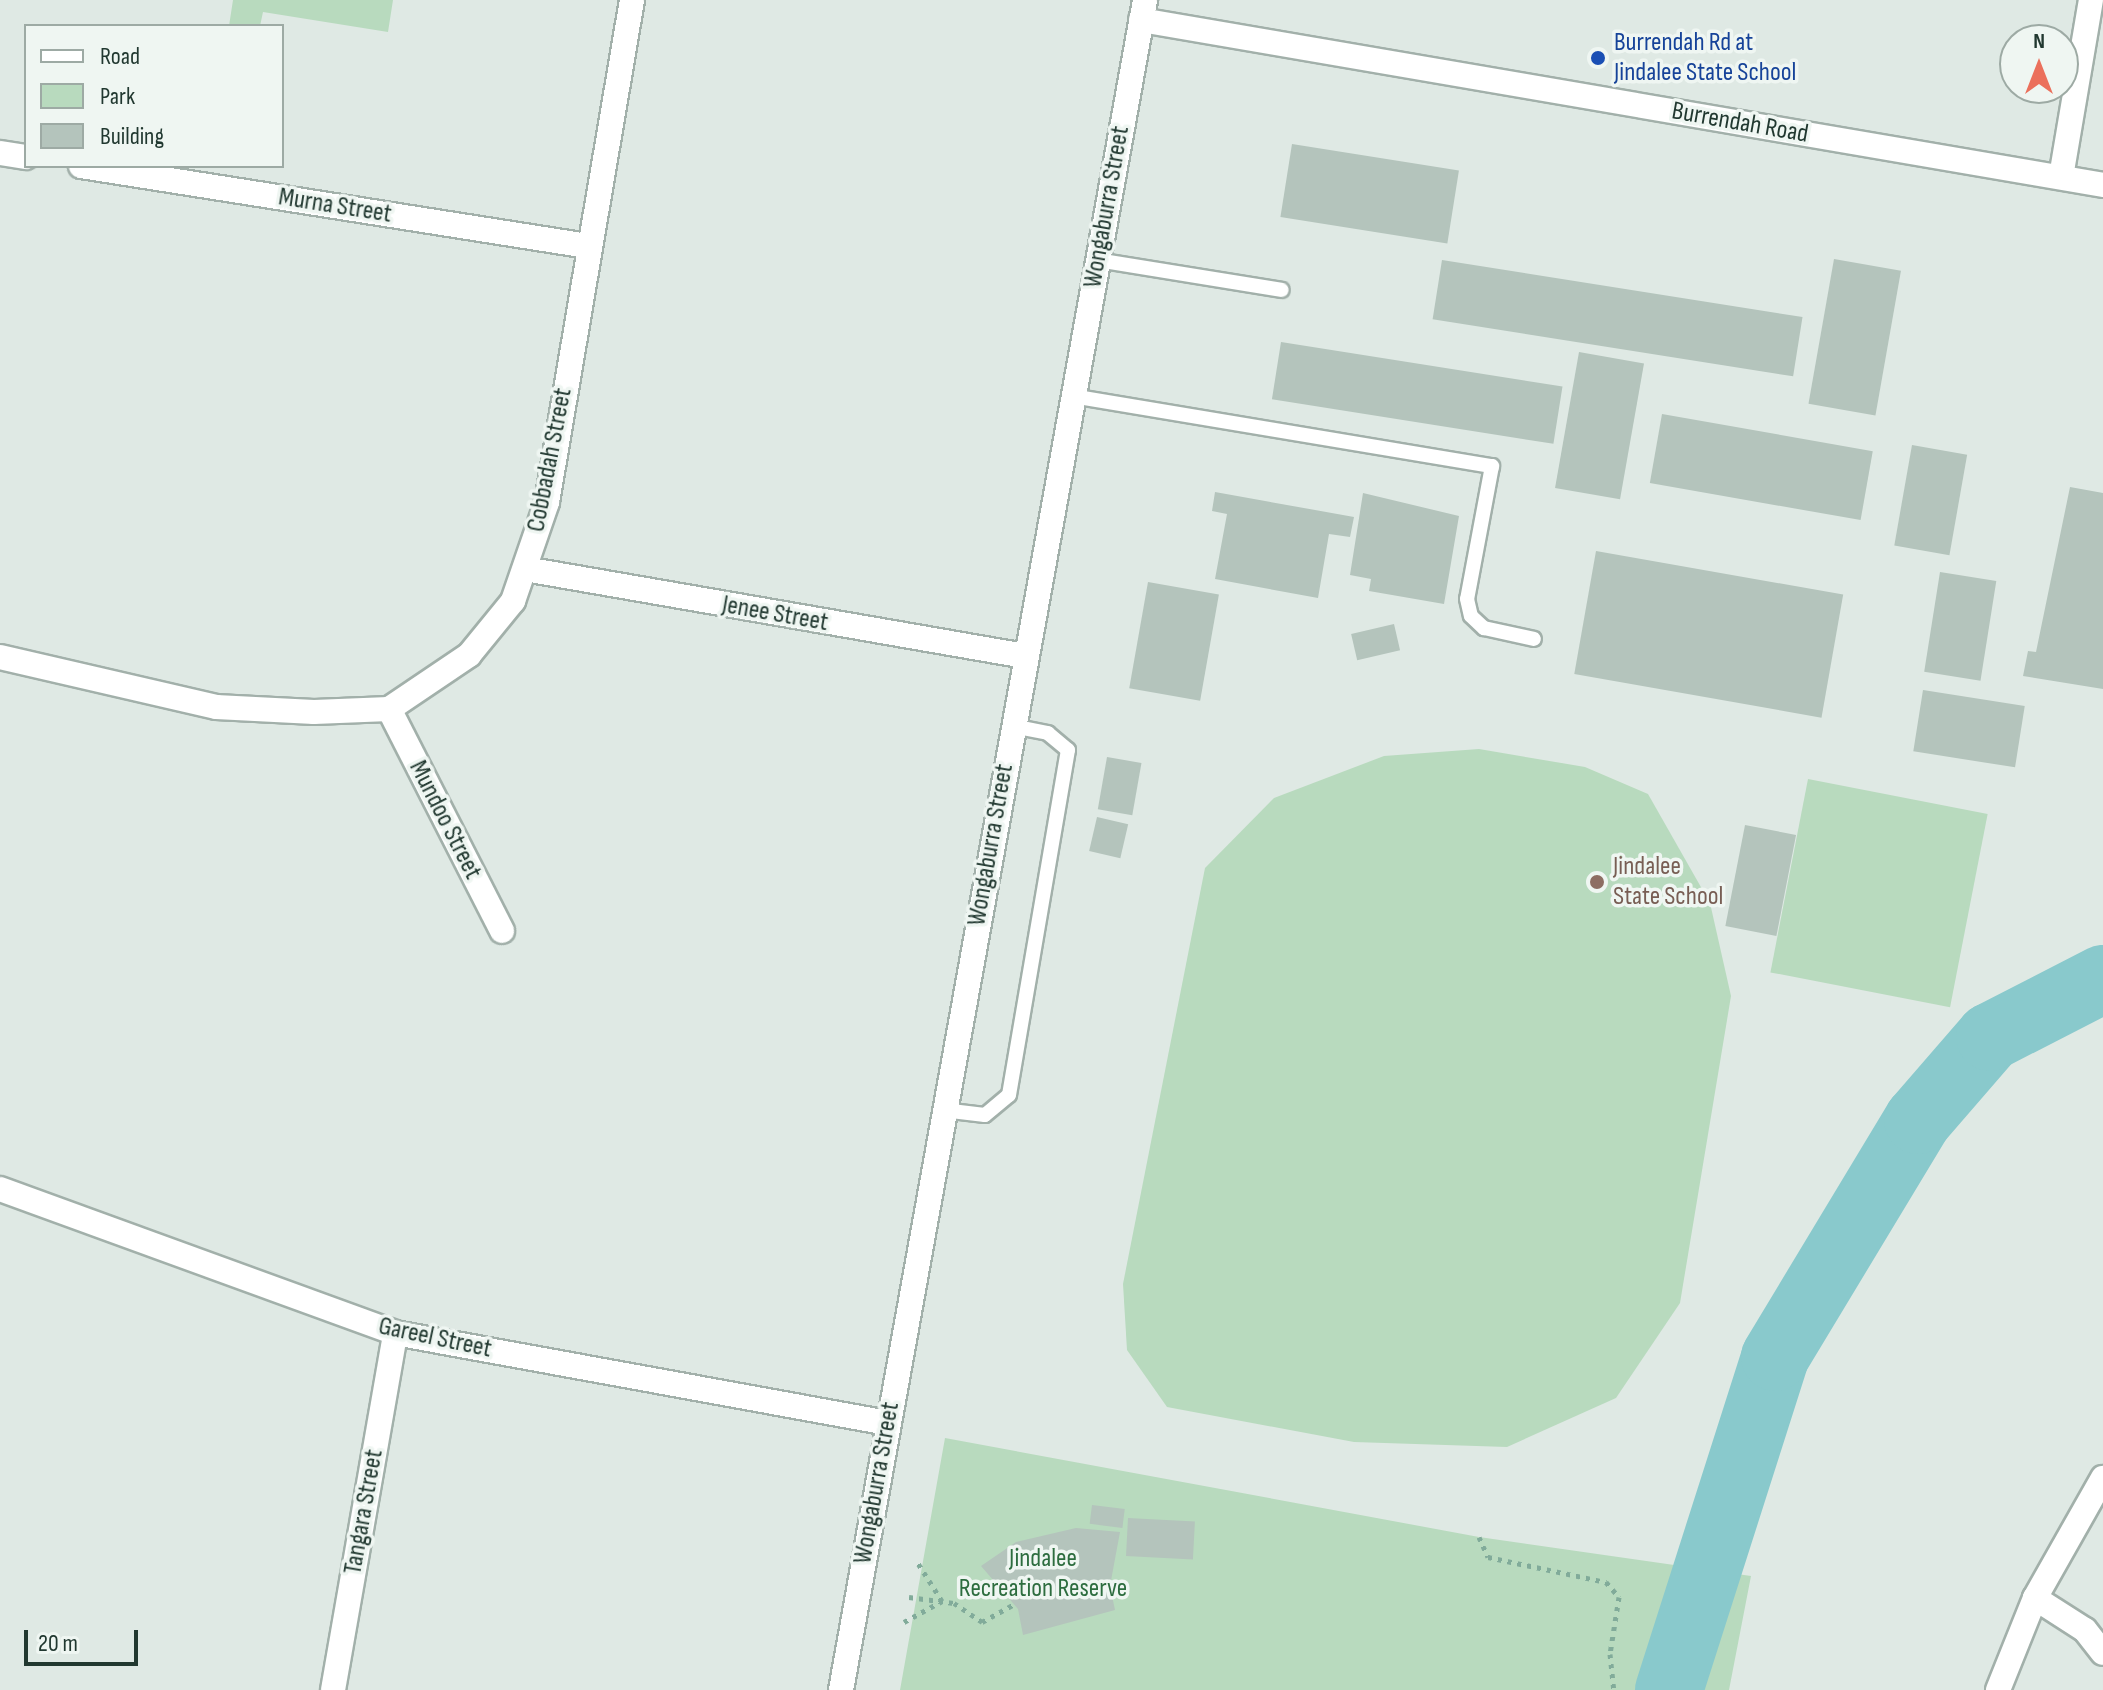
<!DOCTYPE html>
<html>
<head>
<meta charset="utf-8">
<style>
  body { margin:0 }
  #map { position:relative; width:2103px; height:1690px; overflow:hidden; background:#dfe9e4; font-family:"Sofia Sans Condensed",sans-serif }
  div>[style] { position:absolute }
  .green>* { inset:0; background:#b8dabe; transform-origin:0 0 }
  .river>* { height:68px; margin:-34px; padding:0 34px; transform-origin:34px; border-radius:34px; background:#89c9cc }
  .building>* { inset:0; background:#b4c4bc; transform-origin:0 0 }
  .path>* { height:5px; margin-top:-2.5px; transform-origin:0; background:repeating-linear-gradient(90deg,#81ab9a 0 4px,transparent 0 10px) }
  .roads { filter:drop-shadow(2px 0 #a2b0aa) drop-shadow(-2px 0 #a2b0aa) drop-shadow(0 2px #a2b0aa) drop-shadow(0 -2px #a2b0aa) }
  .lane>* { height:14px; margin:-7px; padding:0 7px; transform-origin:7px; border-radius:7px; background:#fff }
  .street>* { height:24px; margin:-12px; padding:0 12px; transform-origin:12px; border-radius:12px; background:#fff }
  .secondary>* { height:24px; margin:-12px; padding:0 12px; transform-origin:12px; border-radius:12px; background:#fff }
  .dots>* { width:22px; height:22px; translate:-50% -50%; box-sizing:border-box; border:4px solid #eff6f2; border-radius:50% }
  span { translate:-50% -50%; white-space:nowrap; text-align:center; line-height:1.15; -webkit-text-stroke:7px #eff6f2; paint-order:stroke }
  .transit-label { font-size:26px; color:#164399 }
  .left { translate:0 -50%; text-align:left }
  .street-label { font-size:26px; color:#213830 }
  .education-label { font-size:26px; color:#785e54 }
  .park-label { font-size:26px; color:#2d6d3f }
  .legend { position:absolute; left:24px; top:24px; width:260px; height:144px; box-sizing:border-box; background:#eff6f2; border:2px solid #9daaa4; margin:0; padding:10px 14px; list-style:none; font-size:24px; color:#213830 }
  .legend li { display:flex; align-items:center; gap:16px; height:40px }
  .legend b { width:40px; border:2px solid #9daaa4 }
  .north { position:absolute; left:1999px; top:24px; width:80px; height:80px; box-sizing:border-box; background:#eff6f2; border:2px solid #9daaa4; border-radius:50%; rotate:0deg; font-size:22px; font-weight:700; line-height:32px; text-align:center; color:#213830 }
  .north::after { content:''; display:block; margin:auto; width:28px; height:36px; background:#eb705c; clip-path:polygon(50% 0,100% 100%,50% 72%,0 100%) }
  .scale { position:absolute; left:24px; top:1630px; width:114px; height:36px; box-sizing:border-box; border:4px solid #213830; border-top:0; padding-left:10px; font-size:24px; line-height:28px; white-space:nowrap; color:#213830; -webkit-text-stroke:6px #eff6f2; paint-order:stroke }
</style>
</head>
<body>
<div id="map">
  <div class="green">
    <div style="clip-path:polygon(233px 0,393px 0,388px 32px,263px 12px,260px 26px,229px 26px)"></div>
    <div style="clip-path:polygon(1479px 749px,1585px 767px,1648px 794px,1710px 903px,1731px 996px,1680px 1303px,1616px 1398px,1507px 1447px,1354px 1442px,1167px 1407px,1127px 1350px,1123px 1284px,1205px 868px,1274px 798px,1384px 756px)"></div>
    <div style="left:1808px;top:779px;width:183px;height:197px;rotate:11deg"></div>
    <div style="clip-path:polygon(945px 1438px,1479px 1537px,1751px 1576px,1729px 1690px,900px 1690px)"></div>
  </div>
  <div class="river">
    <div style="left:1669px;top:1690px;width:349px;rotate:-72.3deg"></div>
    <div style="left:1775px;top:1357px;width:277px;rotate:-58.9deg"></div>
    <div style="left:1918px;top:1120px;width:110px;rotate:-49.1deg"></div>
    <div style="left:1990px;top:1037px;width:127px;rotate:-27.2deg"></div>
  </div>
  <div class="building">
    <div style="left:1292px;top:144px;width:169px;height:74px;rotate:9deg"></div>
    <div style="left:1834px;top:259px;width:68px;height:147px;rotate:10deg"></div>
    <div style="left:1442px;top:260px;width:365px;height:60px;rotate:9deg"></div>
    <div style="left:1281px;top:342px;width:285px;height:58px;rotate:9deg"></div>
    <div style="left:1579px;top:352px;width:66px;height:138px;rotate:10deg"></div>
    <div style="left:1662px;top:414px;width:214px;height:70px;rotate:10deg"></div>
    <div style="left:1912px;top:445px;width:56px;height:102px;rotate:10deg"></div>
    <div style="clip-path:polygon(2070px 487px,2103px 493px,2103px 689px,2023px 676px,2028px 651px,2036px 652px)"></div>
    <div style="clip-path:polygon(1215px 492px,1354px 517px,1350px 537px,1329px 534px,1318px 598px,1215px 579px,1227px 514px,1212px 511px)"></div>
    <div style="clip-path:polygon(1363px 493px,1459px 516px,1444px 604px,1369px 591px,1371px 579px,1350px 575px)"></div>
    <div style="left:1596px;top:551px;width:251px;height:125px;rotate:10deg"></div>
    <div style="left:1940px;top:572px;width:57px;height:101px;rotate:9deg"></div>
    <div style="left:1148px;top:582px;width:72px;height:108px;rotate:10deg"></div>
    <div style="left:1394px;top:624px;width:27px;height:44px;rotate:77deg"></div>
    <div style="left:1923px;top:690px;width:103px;height:62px;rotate:9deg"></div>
    <div style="left:1107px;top:757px;width:35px;height:53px;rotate:10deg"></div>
    <div style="left:1097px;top:817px;width:32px;height:35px;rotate:13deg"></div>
    <div style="left:1745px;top:825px;width:52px;height:103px;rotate:11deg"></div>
    <div style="left:1092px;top:1505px;width:33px;height:19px;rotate:7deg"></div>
    <div style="left:1128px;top:1518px;width:67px;height:38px;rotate:3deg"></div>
    <div style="clip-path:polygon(1076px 1528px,1120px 1532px,1110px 1586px,1115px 1610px,1023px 1635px,1018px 1609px,981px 1566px,1016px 1542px)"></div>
  </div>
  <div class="path">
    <div style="left:1479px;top:1537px;width:22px;rotate:66deg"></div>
    <div style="left:1488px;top:1557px;width:121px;rotate:12deg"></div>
    <div style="left:1606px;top:1582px;width:20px;rotate:49deg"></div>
    <div style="left:1619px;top:1597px;width:58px;rotate:99deg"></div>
    <div style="left:1610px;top:1654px;width:36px;rotate:84deg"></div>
    <div style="left:909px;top:1597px;width:45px;rotate:7.6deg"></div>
    <div style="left:954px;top:1603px;width:34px;rotate:34deg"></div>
    <div style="left:982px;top:1622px;width:35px;rotate:-29deg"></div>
    <div style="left:904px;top:1622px;width:43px;rotate:-28.9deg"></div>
    <div style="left:942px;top:1601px;width:49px;rotate:-122.4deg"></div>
  </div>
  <div class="roads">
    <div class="lane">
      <div style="left:1097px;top:260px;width:187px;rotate:9.2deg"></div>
      <div style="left:1072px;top:396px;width:426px;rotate:9.5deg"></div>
      <div style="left:1492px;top:466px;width:135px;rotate:100.6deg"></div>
      <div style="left:1467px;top:599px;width:17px;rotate:77deg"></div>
      <div style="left:1471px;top:616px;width:18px;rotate:43deg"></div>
      <div style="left:1484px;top:628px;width:51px;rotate:12.4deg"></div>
      <div style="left:943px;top:1110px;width:42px;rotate:6.8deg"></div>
      <div style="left:985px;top:1115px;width:31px;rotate:-40deg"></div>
      <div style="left:1009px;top:1095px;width:350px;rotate:-80.3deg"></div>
      <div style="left:1068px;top:750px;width:26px;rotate:-140deg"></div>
      <div style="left:1048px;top:733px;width:37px;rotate:-169deg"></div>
    </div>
    <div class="street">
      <div style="left:0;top:153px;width:26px;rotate:9deg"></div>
      <div style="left:81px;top:166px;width:513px;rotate:8.97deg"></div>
      <div style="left:2061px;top:177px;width:180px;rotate:-80.4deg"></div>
      <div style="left:525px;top:569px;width:508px;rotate:9.87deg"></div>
      <div style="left:0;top:657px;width:222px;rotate:13deg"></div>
      <div style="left:216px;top:707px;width:98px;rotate:2.9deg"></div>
      <div style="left:314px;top:712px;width:75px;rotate:-2.3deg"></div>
      <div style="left:389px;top:709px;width:97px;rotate:-34deg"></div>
      <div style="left:469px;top:655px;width:70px;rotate:-50.8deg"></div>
      <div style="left:513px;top:601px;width:105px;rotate:-71deg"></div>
      <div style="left:547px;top:502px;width:509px;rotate:-80.39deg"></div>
      <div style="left:389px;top:709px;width:249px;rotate:63deg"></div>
      <div style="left:0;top:1189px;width:420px;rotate:20deg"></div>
      <div style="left:395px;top:1333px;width:501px;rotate:10.35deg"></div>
      <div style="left:2035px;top:1598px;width:59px;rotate:32.6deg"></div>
      <div style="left:2085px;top:1630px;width:29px;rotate:52deg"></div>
      <div style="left:333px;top:1690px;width:362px;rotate:-80.1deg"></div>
      <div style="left:1998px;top:1690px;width:99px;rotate:-68.1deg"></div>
      <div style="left:2035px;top:1598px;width:138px;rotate:-60.5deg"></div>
    </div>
    <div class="secondary">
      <div style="left:1141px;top:20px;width:976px;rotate:9.73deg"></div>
      <div style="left:841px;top:1690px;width:1717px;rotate:-79.8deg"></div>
    </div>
  </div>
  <div class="dots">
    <div style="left:1598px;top:58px;background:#1a4fb4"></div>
    <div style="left:1597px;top:882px;background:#8d6e63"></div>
  </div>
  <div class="transit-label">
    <span class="left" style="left:1614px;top:58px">Burrendah Rd at<br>Jindalee State School</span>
  </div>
  <div class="street-label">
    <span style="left:1740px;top:123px;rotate:10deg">Burrendah Road</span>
    <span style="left:335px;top:206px;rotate:9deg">Murna Street</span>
    <span style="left:1107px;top:207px;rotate:-80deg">Wongaburra Street</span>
    <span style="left:550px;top:460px;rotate:-79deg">Cobbadah Street</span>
    <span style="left:775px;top:614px;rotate:10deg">Jenee Street</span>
    <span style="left:445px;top:820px;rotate:63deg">Mundoo Street</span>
    <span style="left:991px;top:845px;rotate:-80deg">Wongaburra Street</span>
    <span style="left:435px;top:1338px;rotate:12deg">Gareel Street</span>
    <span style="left:877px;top:1483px;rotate:-80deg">Wongaburra Street</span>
    <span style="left:364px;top:1512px;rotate:-80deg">Tangara Street</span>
  </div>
  <div class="education-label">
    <span class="left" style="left:1613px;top:882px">Jindalee<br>State School</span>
  </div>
  <div class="park-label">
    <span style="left:1043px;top:1574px">Jindalee<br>Recreation Reserve</span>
  </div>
  <ul class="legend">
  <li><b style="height:10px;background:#fff"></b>Road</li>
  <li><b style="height:22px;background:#b8dabe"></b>Park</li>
  <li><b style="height:22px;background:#b4c4bc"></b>Building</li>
  </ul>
  <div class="north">N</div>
  <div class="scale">20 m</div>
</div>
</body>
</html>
